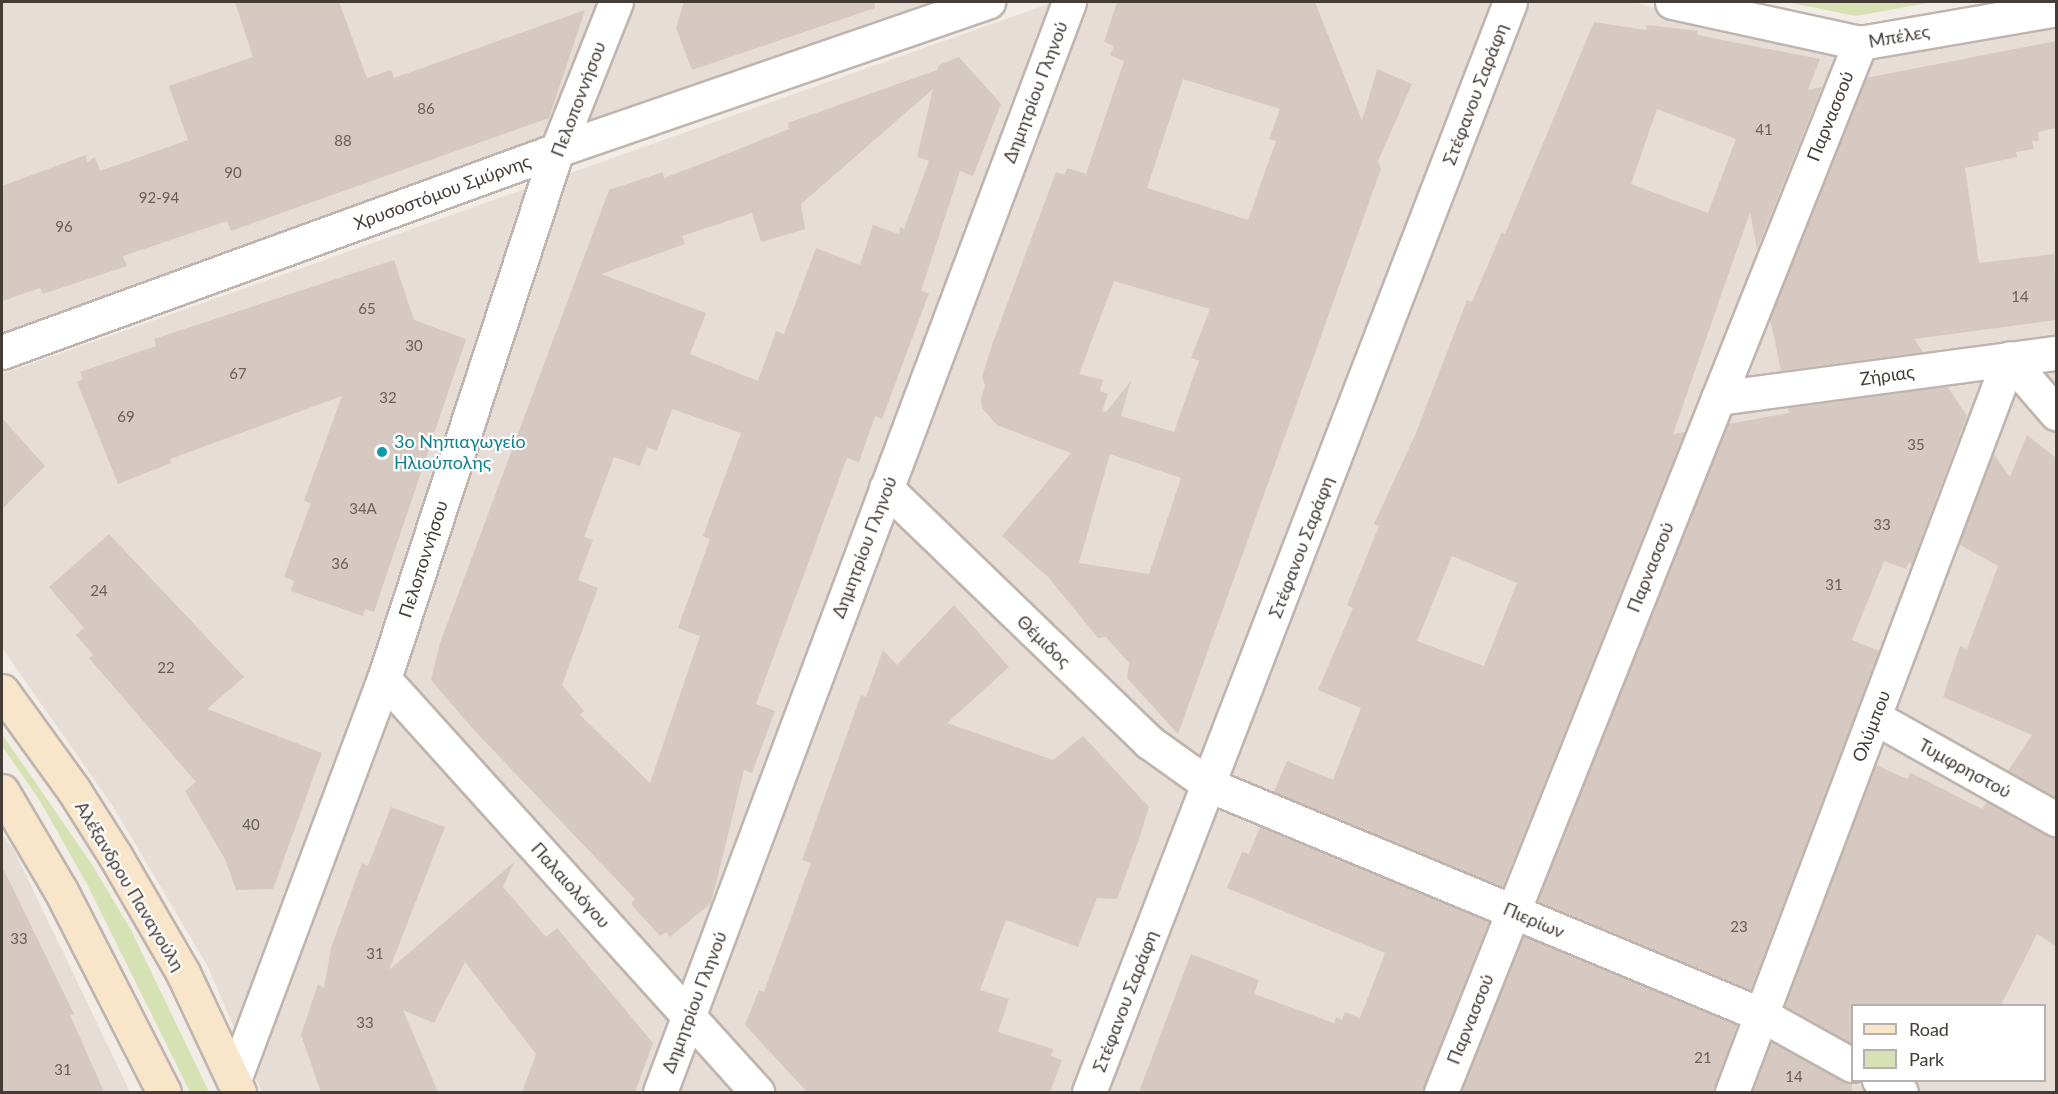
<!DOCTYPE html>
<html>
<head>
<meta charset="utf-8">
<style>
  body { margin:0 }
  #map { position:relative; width:2058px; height:1094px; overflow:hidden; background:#f2ece7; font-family:Lato,sans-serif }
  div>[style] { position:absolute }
  .residential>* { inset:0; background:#e5ddd6 }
  .green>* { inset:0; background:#d6e2b4 }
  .building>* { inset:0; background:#d5c9c1 }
  .roads { filter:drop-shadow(2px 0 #bfb5ae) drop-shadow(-2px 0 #bfb5ae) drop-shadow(0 2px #bfb5ae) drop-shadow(0 -2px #bfb5ae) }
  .street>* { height:33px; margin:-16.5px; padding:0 16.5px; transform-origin:16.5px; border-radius:16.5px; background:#fff }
  .secondary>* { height:33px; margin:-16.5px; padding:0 16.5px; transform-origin:16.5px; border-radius:16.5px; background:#f9e5ca }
  .dots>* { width:16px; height:16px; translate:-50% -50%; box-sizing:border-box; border:3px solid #fff; border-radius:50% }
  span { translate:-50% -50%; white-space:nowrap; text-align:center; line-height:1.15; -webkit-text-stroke:4.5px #fff; paint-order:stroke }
  .number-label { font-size:15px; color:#685f5a }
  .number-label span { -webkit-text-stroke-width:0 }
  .street-label { font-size:18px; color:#443c37 }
  .culture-label { font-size:18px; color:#0d838f }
  .left { translate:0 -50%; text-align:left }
  .frame { position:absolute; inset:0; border:3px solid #443c37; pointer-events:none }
  .legend { position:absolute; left:1851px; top:1004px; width:195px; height:78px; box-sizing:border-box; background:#fff; border:2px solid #b4b1af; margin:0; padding:8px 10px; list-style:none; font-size:18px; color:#443c37 }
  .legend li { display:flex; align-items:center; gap:12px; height:30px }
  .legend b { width:30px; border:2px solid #b4b1af }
</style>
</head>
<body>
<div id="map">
  <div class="residential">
    <div style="clip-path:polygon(2px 2px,938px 2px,2px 333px)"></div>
    <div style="clip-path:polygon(evenodd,1054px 2px,1632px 2px,1831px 53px,2056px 19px,2056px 1092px,262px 1092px,207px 965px,112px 805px,2px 648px,2px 374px,1054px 2px,1852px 1006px,2044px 1006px,2044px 1080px,1852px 1080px,1852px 1006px)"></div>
    <div style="clip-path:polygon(2px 834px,14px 850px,130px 1092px,2px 1092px)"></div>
  </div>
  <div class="green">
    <div style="clip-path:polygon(1787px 2px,1933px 2px,1856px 16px)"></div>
    <div style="clip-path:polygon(2px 734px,91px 863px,131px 930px,209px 1092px,190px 1092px,87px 884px,40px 801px,2px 746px)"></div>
  </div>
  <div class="building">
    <div style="clip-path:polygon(235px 2px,339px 2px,367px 78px,391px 70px,394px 78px,585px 10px,549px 118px,231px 231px,227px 221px,123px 256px,127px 266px,43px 294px,40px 288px,2px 301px,2px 186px,86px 155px,87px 162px,95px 157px,100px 171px,188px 140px,169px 86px,253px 57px)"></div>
    <div style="clip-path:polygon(684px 2px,874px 2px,875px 8px,692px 70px,676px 28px)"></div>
    <div style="clip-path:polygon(evenodd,1117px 2px,1315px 2px,1362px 121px,1377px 69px,1412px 84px,1378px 161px,1381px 169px,1178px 734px,1127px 678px,1129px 663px,1106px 637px,1098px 638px,1048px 577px,1002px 536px,1071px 453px,997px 425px,982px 408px,981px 399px,985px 386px,982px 377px,993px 342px,1056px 172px,1065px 175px,1067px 168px,1086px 174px,1124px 61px,1110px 55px,1114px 46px,1104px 42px,1117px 2px,1183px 79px,1280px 109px,1269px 139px,1276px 141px,1248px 220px,1147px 188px,1183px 79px,1117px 2px,1114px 281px,1210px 309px,1191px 358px,1199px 361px,1174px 432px,1121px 416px,1131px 381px,1106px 412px,1102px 411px,1108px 394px,1100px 391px,1103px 380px,1079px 374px,1114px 281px,1117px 2px,1110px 454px,1181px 478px,1149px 574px,1079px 563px,1110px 454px)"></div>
    <div style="clip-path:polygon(evenodd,1594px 22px,1646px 30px,1647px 25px,1698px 31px,1697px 35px,1820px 59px,1808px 90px,1822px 87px,1757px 249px,1750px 212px,1673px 434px,1685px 432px,1503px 887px,1274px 792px,1287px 761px,1333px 780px,1361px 708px,1318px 690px,1353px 608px,1347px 605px,1379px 526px,1374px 524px,1416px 433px,1467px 300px,1472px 302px,1502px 232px,1505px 234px,1594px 22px,1657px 109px,1736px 139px,1708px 213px,1631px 184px,1657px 109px,1594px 22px,1452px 556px,1517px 583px,1484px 666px,1417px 641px,1452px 556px)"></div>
    <div style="clip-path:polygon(2056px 41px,2056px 128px,2038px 132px,2039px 141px,2032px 141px,2034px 149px,2016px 152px,2017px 157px,1965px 168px,1979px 263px,2054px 254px,2056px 320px,1914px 339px,1923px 352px,1781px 371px,1770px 318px,1866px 78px)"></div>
    <div style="clip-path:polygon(evenodd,959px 57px,1001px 104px,973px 176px,960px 171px,921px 291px,929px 293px,882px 419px,875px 416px,859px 462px,847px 458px,756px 704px,775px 711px,752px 773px,744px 770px,711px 903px,670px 937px,666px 932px,660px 936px,631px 904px,635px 899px,474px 730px,431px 680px,440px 643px,609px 190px,663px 172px,664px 178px,714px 159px,789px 129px,788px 123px,937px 70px,939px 65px,959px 57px,933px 89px,917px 157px,929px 161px,904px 229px,900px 227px,899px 234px,873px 225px,860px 265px,816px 248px,784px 334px,776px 331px,758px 381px,690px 354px,706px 313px,601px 274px,685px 244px,682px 236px,752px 213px,761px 242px,805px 229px,801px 204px,933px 89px,959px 57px,672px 409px,741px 433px,703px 536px,710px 539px,678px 628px,700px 636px,650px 783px,580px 715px,584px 711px,562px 685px,598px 588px,578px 580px,593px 540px,584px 537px,614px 457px,640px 466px,647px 447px,657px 451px,672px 409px)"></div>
    <div style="clip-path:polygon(394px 260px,414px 320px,466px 339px,374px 612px,365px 609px,363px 616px,291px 591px,294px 581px,284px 577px,311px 503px,304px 501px,342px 396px,170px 459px,171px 463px,118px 484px,77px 382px,83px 379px,80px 372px,156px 346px,154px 339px)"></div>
    <div style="clip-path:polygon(1947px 386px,1967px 416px,1912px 564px,1909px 562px,1906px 569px,1884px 561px,1852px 640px,1879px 651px,1751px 990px,1537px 901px,1728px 424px,1789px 413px,1788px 408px)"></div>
    <div style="clip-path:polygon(2px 418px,45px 466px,2px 509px)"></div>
    <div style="clip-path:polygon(2027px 435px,2056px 458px,2056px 798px,2008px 771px,2032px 735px,1943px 697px,1960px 646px,1967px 649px,1998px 566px,1959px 544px,1993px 453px,2010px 477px)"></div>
    <div style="clip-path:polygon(109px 534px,244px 677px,207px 709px,322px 753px,273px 889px,236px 890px,225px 859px,185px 791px,196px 782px,89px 658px,93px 655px,76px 635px,84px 628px,49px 587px)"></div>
    <div style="clip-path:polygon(954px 605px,1009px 667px,947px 723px,1053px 760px,1083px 736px,1149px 807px,1139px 839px,1117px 899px,1097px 898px,1078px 947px,1006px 920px,980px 990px,1009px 999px,998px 1032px,1053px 1049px,1051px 1056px,1062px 1060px,1050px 1092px,807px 1092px,745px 1025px,759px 990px,764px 992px,811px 863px,802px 860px,861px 695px,866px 697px,883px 650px,897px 665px)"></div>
    <div style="clip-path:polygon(1876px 765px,1907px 779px,1911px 773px,1982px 809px,1987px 802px,2056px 838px,2056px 946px,2037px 934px,2001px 1005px,1852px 1005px,1852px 1044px,1785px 1006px)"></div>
    <div style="clip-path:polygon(391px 807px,445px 827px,389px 970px,514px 862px,503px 887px,546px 937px,557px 928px,653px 1043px,635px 1092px,522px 1092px,536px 1054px,465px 962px,434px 1023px,403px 1010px,438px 1092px,321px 1092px,301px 1035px,318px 984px,324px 988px,331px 948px,362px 863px,368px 866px)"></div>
    <div style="clip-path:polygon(1260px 827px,1489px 922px,1423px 1092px,1139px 1092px,1191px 954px,1259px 980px,1254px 994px,1334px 1023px,1336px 1017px,1342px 1020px,1345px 1012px,1360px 1018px,1385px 953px,1227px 888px,1242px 852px,1249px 854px)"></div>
    <div style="clip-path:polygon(2px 866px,74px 1014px,70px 1015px,104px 1092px,2px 1092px)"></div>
    <div style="clip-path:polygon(1523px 936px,1737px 1025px,1714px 1092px,1461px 1092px)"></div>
    <div style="clip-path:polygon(1771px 1042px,1852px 1084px,1852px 1092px,1752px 1092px)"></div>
  </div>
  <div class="roads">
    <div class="street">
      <div style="left:1672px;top:2px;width:192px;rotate:12.3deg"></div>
      <div style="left:1860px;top:43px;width:199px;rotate:-9.8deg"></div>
      <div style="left:2px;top:352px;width:591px;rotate:-20deg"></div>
      <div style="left:557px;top:150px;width:456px;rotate:-19deg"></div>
      <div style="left:1718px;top:398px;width:341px;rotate:-7.6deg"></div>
      <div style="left:886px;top:488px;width:366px;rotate:44deg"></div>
      <div style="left:1149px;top:742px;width:74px;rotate:35.6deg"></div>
      <div style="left:1209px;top:785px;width:599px;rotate:22.58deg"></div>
      <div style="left:1762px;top:1015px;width:103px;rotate:29.1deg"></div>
      <div style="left:384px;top:679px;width:557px;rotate:47.91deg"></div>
      <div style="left:1874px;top:717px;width:209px;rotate:29.3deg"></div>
      <div style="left:234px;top:1080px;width:428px;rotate:-69.5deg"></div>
      <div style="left:384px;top:679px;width:557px;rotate:-71.89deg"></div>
      <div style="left:557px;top:150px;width:159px;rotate:-68.3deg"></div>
      <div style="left:1879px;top:1080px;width:25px;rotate:29deg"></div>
      <div style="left:660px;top:1092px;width:1164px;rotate:-69.43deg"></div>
      <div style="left:1089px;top:1092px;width:1168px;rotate:-68.88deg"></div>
      <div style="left:1441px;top:1092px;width:1130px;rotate:-68.23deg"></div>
      <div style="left:1732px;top:1092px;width:784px;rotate:-69.3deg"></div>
      <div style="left:2009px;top:359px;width:72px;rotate:49deg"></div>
    </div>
    <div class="secondary">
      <div style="left:2px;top:691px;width:121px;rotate:54.1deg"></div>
      <div style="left:73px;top:789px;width:80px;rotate:57.7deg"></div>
      <div style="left:116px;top:857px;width:134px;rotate:60deg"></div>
      <div style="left:183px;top:973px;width:132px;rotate:64.8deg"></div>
      <div style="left:2px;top:791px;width:116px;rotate:59.5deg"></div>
      <div style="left:61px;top:891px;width:226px;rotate:62.9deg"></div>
    </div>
  </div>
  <div class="dots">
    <div style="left:382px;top:452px;background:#0f9aa8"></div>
  </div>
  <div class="number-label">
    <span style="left:426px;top:109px">86</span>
    <span style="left:1764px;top:130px">41</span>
    <span style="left:343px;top:141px">88</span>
    <span style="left:233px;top:173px">90</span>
    <span style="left:159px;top:198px">92-94</span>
    <span style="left:64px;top:227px">96</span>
    <span style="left:2020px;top:297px">14</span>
    <span style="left:367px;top:309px">65</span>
    <span style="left:414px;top:346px">30</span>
    <span style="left:238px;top:374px">67</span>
    <span style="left:388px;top:398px">32</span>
    <span style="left:126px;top:417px">69</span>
    <span style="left:1916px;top:445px">35</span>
    <span style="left:363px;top:509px">34Α</span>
    <span style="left:1882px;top:525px">33</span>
    <span style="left:340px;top:564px">36</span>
    <span style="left:1834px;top:585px">31</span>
    <span style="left:99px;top:591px">24</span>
    <span style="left:166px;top:668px">22</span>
    <span style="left:251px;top:825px">40</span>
    <span style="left:1739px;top:927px">23</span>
    <span style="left:19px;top:939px">33</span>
    <span style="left:375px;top:954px">31</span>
    <span style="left:365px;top:1023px">33</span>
    <span style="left:1703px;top:1058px">21</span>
    <span style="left:63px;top:1070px">31</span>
    <span style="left:1794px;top:1077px">14</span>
  </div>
  <div class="street-label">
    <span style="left:1899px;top:36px;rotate:-10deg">Μπέλες</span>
    <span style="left:1035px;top:92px;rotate:-69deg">Δημητρίου Γληνού</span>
    <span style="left:1475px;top:94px;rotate:-69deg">Στέφανου Σαράφη</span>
    <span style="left:578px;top:99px;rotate:-69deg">Πελοποννήσου</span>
    <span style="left:1830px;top:116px;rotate:-68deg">Παρνασσού</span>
    <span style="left:442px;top:192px;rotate:-20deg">Χρυσοστόμου Σμύρνης</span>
    <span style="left:1887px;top:375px;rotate:-8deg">Ζήριας</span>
    <span style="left:864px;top:547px;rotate:-69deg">Δημητρίου Γληνού</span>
    <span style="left:1301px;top:547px;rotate:-69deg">Στέφανου Σαράφη</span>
    <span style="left:423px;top:559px;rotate:-72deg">Πελοποννήσου</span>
    <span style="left:1650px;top:567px;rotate:-68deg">Παρνασσού</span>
    <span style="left:1044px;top:641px;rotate:44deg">Θέμιδος</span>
    <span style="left:1871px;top:726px;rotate:-69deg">Ολύμπου</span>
    <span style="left:1965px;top:768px;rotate:29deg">Τυμφρηστού</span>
    <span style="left:571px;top:885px;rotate:48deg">Παλαιολόγου</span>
    <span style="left:130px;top:886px;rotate:59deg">Αλέξανδρου Παναγούλη</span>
    <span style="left:1534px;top:920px;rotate:23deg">Πιερίων</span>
    <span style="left:1125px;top:1001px;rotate:-69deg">Στέφανου Σαράφη</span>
    <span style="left:694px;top:1002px;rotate:-69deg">Δημητρίου Γληνού</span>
    <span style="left:1470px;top:1019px;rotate:-68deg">Παρνασσού</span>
  </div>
  <div class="culture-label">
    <span class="left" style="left:394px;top:452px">3o Νηπιαγωγείο<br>Ηλιούπολης</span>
  </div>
  <div class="frame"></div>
  <ul class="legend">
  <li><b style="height:8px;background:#f9e5ca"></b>Road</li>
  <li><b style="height:16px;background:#d6e2b4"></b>Park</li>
  </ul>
</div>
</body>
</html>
